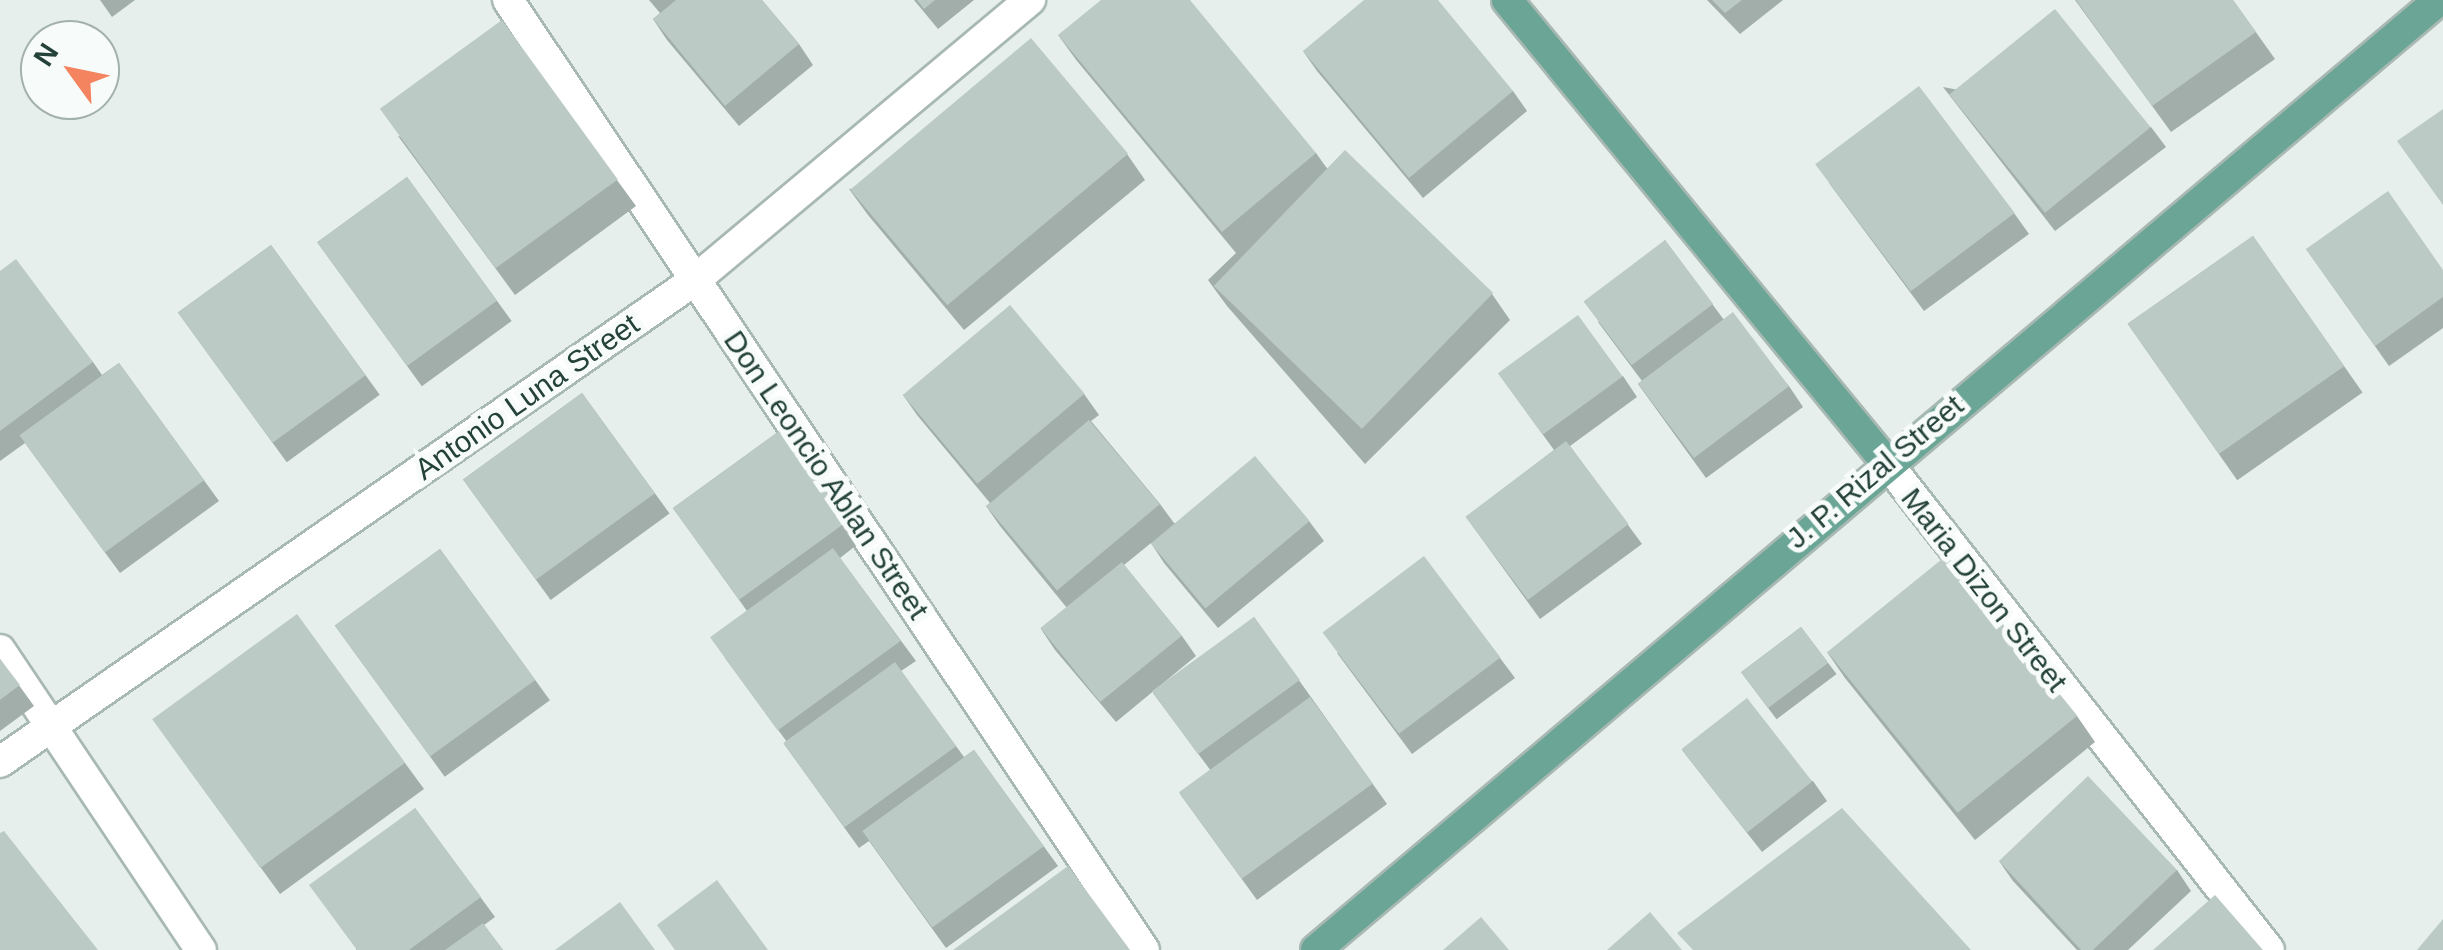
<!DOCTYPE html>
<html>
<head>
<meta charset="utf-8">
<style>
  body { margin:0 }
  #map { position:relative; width:2443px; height:950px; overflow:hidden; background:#e6efeb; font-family:Helvetica,sans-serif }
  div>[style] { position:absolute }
  .roads { filter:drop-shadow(2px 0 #a8b8b2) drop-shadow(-2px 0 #a8b8b2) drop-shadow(0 2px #a8b8b2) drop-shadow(0 -2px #a8b8b2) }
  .minor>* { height:30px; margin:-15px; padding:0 15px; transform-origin:15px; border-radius:15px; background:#fff }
  .major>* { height:30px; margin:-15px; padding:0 15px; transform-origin:15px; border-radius:15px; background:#6aa596 }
  .wall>* { inset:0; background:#a1aea9; transform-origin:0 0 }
  .building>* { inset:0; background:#bbcac4; transform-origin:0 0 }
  span { translate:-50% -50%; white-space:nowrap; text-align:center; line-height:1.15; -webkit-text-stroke:10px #f7fbf9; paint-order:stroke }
  .street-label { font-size:30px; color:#24423a }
  .north { position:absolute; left:20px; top:20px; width:100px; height:100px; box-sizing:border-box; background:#f7fbf9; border:2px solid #a3b1ad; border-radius:50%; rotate:303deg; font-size:28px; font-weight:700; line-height:40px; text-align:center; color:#24423a }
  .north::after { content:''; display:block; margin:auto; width:35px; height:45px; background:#f4845f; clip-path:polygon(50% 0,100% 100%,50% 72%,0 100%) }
</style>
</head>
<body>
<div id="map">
  <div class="roads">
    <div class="minor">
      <div style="left:508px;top:0;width:1143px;rotate:56.2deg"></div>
      <div style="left:1886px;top:462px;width:620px;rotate:51.87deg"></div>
      <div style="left:0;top:650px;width:361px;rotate:56.2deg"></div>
      <div style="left:0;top:762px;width:846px;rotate:-34.74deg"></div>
      <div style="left:695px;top:280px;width:437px;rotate:-39.9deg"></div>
    </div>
    <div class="major">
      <div style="left:1507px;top:0;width:598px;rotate:50.64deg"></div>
      <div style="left:1316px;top:950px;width:1471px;rotate:-40.23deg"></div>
    </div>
  </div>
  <div class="wall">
    <div style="clip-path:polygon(100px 0,135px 0,112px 17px)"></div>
    <div style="clip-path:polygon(649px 0,762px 0,799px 44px,813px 65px,739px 126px,667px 40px,653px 19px,660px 13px)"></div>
    <div style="clip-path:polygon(914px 0,974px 0,938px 29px)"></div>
    <div style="clip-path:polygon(1707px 0,1783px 0,1740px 34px)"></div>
    <div style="clip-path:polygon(2075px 0,2233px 0,2275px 59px,2171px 132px)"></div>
    <div style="clip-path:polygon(1058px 35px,1316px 153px,1326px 167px,1492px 294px,1510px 320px,1365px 464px,1227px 306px,1208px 280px,1236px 253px,1077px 61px)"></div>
    <div style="clip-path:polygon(1303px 51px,1513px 91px,1527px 111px,1423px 198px,1317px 71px)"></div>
    <div style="clip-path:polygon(1943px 87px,2151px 127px,2166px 147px,2055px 231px)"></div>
    <div style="clip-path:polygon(398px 136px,617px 180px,636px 206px,515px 295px)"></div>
    <div style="clip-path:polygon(1127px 154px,1145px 180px,964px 330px,868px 215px,849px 189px)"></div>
    <div style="left:407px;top:177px;width:178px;height:111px;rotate:54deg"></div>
    <div style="clip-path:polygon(1829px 183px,2014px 213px,2029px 234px,1924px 311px)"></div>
    <div style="left:2253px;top:236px;width:191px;height:153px;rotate:55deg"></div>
    <div style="clip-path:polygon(1665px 240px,1724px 320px,1789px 386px,1803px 407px,1706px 478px,1638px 384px,1642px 381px,1598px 322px)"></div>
    <div style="left:271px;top:245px;width:185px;height:115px;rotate:54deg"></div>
    <div style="clip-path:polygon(2306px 249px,2443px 270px,2443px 328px,2389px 366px)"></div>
    <div style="clip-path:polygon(0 271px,93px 362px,102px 375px,119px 363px,219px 501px,120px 573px,25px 443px,0 461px)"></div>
    <div style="clip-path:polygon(1499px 374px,1623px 376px,1637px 397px,1570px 446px,1642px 544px,1540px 619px,1466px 517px,1554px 450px)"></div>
    <div style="left:582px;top:393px;width:149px;height:147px;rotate:54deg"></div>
    <div style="clip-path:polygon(1084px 394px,1099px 415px,1091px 421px,1160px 504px,1174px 523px,1309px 521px,1324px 541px,1218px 628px,1164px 563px,1151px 543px,1124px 565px,1182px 636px,1196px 656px,1116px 722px,1055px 650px,1041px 629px,1067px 608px,1000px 526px,986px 506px,990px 503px,917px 415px,903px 395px)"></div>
    <div style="clip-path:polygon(782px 429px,863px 540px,840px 558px,916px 661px,901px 671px,964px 757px,974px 750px,1058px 866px,946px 948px,869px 841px,859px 848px,784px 744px,787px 742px,725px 658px,747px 611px,673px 508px)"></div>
    <div style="left:440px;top:549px;width:187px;height:130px;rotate:54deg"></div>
    <div style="clip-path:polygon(1254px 617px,1387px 804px,1257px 900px,1180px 794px,1211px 771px,1153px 693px)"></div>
    <div style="left:1801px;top:627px;width:59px;height:75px;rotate:53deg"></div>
    <div style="clip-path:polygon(1827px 652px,2077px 716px,2095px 742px,1975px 840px,1845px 678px)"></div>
    <div style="clip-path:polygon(1337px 653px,1500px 658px,1515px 678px,1412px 754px)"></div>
    <div style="clip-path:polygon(0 659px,34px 706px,0 731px)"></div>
    <div style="clip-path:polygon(172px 746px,405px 763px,424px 789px,280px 894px)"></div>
    <div style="clip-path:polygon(1682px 750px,1813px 781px,1827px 801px,1762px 852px)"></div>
    <div style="clip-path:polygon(415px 808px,495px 917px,484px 925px,503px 950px,356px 950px)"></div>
    <div style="clip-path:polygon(1999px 861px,2177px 870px,2191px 891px,2128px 950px,2077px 950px,2013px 881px)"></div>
  </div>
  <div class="building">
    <div style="clip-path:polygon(676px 0,762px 0,799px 44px,725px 106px,653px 19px)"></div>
    <div style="clip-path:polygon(917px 0,935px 0,924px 9px)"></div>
    <div style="clip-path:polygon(1101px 0,1190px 0,1316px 153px,1222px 232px,1058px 35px)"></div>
    <div style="clip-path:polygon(1364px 0,1438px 0,1513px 91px,1409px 178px,1303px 51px)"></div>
    <div style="clip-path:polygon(1712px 0,1742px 0,1725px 13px)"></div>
    <div style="clip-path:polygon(2076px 0,2233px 0,2256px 32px,2152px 106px)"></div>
    <div style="left:2055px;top:9px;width:152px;height:136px;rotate:51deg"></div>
    <div style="left:502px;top:20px;width:197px;height:151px;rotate:54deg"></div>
    <div style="left:1031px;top:38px;width:151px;height:236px;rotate:50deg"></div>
    <div style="left:1919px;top:86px;width:159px;height:130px;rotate:53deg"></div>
    <div style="clip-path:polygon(2443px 109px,2443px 205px,2397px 141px)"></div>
    <div style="left:1345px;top:150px;width:206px;height:189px;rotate:44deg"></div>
    <div style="left:407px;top:177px;width:153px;height:111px;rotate:54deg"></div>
    <div style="clip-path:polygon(2388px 191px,2443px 270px,2443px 297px,2375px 346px,2306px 249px)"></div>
    <div style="left:2253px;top:236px;width:159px;height:153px;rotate:55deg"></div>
    <div style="left:1665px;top:240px;width:80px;height:102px;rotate:53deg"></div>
    <div style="left:271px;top:245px;width:161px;height:115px;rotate:54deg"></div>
    <div style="clip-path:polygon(16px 259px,93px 362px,0 431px,0 271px)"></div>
    <div style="left:1010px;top:305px;width:116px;height:140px;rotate:50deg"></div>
    <div style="left:1733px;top:312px;width:93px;height:119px;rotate:53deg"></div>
    <div style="left:1578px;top:315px;width:76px;height:99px;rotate:54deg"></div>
    <div style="left:119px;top:363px;width:145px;height:123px;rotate:54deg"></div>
    <div style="left:582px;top:393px;width:124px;height:147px;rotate:54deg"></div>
    <div style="left:1089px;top:420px;width:110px;height:134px;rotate:50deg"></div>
    <div style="left:782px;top:429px;width:113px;height:135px;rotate:54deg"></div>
    <div style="left:1566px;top:441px;width:104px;height:126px;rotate:53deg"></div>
    <div style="left:1255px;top:456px;width:85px;height:136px;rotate:50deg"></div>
    <div style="left:833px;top:548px;width:115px;height:152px;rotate:54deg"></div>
    <div style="left:440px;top:549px;width:162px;height:130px;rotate:54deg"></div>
    <div style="left:1947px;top:555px;width:207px;height:154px;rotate:51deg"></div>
    <div style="left:1424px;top:556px;width:127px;height:127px;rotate:53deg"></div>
    <div style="left:1122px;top:562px;width:95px;height:105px;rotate:51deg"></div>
    <div style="left:297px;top:614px;width:184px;height:179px;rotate:54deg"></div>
    <div style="left:1254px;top:617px;width:78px;height:126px;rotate:54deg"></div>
    <div style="left:1801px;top:627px;width:45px;height:75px;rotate:53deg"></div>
    <div style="clip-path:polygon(0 659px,20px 685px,0 700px)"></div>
    <div style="left:895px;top:662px;width:104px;height:138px;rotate:54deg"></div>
    <div style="left:1310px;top:697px;width:107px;height:162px;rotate:54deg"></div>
    <div style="left:1747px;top:698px;width:106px;height:83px;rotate:52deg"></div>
    <div style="left:974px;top:750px;width:119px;height:138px;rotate:54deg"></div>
    <div style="clip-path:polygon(2088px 776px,2177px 870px,2093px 950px,2081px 950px,1999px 861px)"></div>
    <div style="clip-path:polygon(415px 808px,481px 897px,409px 950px,357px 950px,309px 885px)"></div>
    <div style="clip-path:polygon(1842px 808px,1971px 950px,1693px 950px,1677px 933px)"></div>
    <div style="clip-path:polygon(4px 831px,98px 950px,0 950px,0 833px)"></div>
    <div style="clip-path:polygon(1068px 866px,1130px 950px,953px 950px)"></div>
    <div style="clip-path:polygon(717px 880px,768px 950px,675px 950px,657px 925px)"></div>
    <div style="clip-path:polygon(2215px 895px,2263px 950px,2153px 950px)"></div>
    <div style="clip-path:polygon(620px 902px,655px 950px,555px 950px)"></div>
    <div style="clip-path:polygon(1650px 912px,1682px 950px,1607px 950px)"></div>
    <div style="clip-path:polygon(1481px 917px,1509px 950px,1443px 950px)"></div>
    <div style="clip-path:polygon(2443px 919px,2443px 950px,2417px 950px)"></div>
    <div style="clip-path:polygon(483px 923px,503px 950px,445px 950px)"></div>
  </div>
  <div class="street-label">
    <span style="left:527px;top:397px;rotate:-35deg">Antonio Luna Street</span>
    <span style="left:1875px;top:472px;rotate:-40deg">J. P. Rizal Street</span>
    <span style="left:826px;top:475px;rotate:56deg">Don Leoncio Ablan Street</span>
    <span style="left:1984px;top:590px;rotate:52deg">Maria Dizon Street</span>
  </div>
  <div class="north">N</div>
</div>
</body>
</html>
